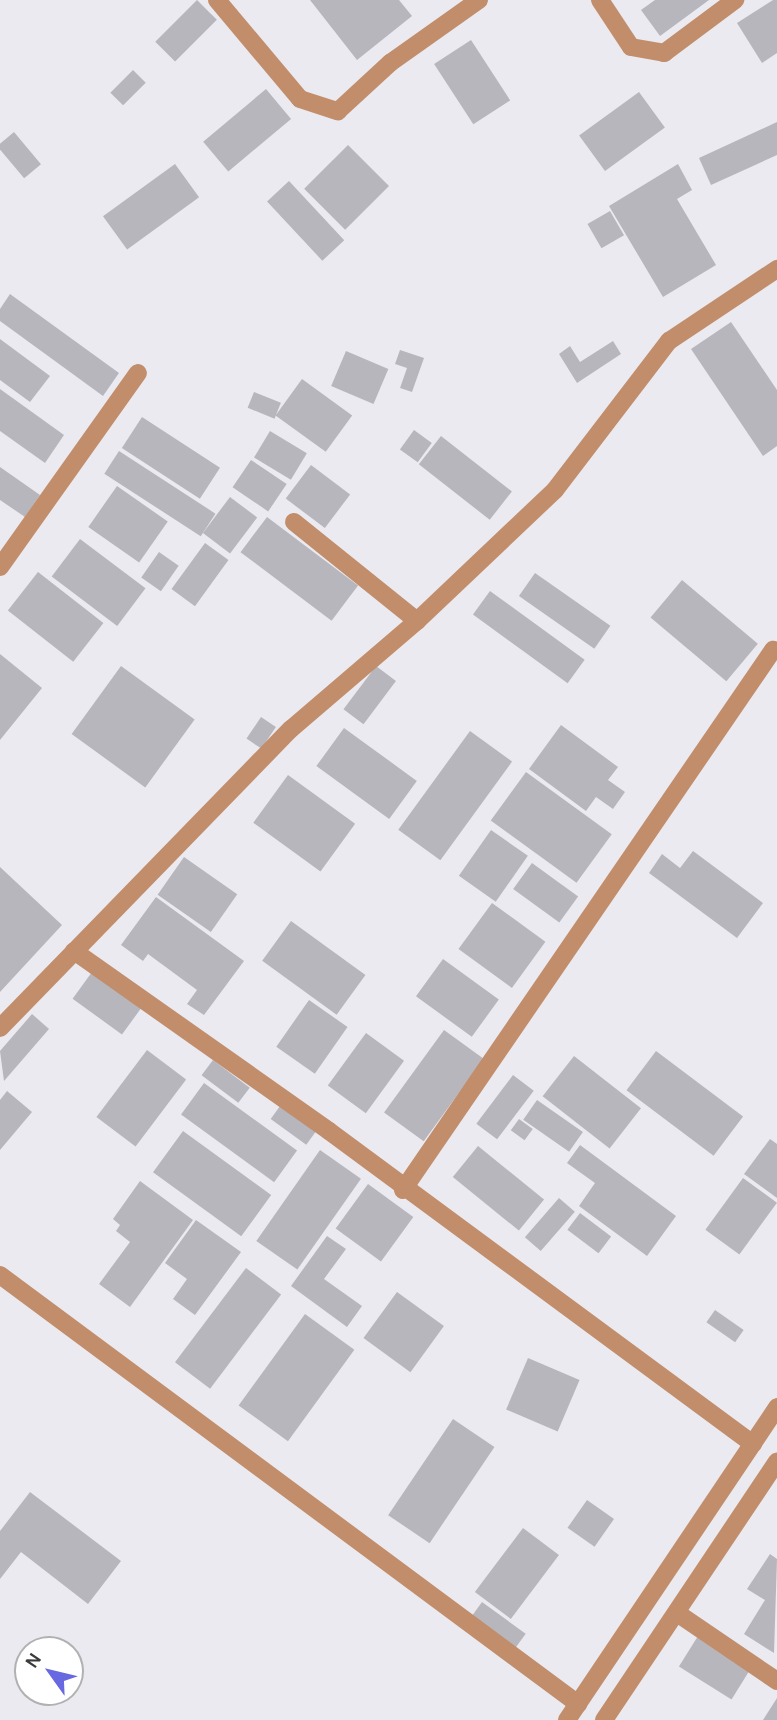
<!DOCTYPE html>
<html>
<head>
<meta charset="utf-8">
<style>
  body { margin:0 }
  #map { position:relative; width:777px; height:1720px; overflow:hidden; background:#eaeaf0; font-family:Karla,sans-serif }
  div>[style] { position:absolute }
  .building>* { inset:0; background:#b6b6bc; transform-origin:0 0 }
  .minor>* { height:18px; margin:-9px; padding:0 9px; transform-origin:9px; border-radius:9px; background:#c28d6b }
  span { translate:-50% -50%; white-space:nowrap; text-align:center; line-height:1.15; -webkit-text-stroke:5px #fff; paint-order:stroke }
  .north { position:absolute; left:14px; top:1636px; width:70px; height:70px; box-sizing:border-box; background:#fff; border:2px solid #b1b1b2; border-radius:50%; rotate:304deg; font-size:19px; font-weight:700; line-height:28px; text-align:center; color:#3b3b3e }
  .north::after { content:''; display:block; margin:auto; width:24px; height:32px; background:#6868e1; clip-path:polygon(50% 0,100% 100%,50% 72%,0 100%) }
</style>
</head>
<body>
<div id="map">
  <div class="building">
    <div style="left:197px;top:0;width:28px;height:59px;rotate:45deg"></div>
    <div style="clip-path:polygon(310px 0,399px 0,412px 16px,357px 60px)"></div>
    <div style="clip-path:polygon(655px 0,709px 0,660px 36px,641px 10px)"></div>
    <div style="clip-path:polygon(773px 0,777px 0,777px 53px,762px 63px,737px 23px)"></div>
    <div style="left:471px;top:40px;width:72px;height:44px;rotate:57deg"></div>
    <div style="left:133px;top:70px;width:18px;height:32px;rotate:45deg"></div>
    <div style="left:266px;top:89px;width:39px;height:82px;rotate:50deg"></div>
    <div style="left:639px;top:92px;width:44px;height:74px;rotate:54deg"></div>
    <div style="clip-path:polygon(777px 122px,777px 155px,711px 185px,699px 158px)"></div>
    <div style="left:14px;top:132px;width:42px;height:22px;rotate:50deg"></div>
    <div style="left:348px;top:145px;width:58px;height:62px;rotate:45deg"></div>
    <div style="left:175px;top:164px;width:41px;height:89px;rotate:54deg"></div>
    <div style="clip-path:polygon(678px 164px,692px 190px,677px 199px,716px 265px,663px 297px,609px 206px)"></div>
    <div style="left:289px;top:181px;width:81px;height:30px;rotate:47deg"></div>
    <div style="left:610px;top:211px;width:28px;height:26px;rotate:60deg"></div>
    <div style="clip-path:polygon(10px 294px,119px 373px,103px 396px,0 321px,0 309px)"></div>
    <div style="clip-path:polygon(731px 322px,777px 390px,777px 446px,763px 456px,691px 349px)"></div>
    <div style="clip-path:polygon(0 339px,50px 376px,30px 402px,0 380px)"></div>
    <div style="clip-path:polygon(613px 341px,621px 354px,577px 383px,559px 354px,570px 346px,580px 362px)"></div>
    <div style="clip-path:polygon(400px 350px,424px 358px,412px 392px,400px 388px,407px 368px,395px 364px)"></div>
    <div style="left:346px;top:351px;width:46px;height:38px;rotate:23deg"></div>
    <div style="left:302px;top:379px;width:62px;height:45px;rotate:36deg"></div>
    <div style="clip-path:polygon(0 389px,64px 435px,45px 463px,0 431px)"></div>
    <div style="left:254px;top:392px;width:29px;height:17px;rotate:22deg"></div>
    <div style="left:142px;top:417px;width:93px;height:37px;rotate:33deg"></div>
    <div style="left:414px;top:430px;width:22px;height:24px;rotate:36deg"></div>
    <div style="left:270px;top:431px;width:43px;height:31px;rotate:31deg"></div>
    <div style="left:441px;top:436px;width:90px;height:36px;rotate:38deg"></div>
    <div style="left:119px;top:451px;width:115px;height:27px;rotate:33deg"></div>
    <div style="left:251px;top:460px;width:43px;height:33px;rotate:34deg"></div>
    <div style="left:311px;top:465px;width:49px;height:42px;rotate:37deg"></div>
    <div style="clip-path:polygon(0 467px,40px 495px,25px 517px,0 500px)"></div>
    <div style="left:117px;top:486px;width:62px;height:50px;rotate:35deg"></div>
    <div style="left:230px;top:497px;width:34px;height:45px;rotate:37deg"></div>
    <div style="left:267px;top:517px;width:114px;height:44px;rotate:37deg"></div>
    <div style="left:80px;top:539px;width:82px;height:47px;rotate:37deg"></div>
    <div style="left:205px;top:543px;width:29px;height:57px;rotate:36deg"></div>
    <div style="left:159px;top:552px;width:24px;height:31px;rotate:35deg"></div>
    <div style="left:38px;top:572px;width:83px;height:49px;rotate:38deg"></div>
    <div style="left:535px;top:573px;width:92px;height:28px;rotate:35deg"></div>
    <div style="left:682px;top:580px;width:99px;height:49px;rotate:40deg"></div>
    <div style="left:490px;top:591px;width:117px;height:29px;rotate:36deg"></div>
    <div style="clip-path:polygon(0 654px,42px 688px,0 740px)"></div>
    <div style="left:121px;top:666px;width:91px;height:84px;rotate:36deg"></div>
    <div style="left:376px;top:666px;width:25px;height:54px;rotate:37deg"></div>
    <div style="left:261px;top:717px;width:18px;height:26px;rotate:34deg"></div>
    <div style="clip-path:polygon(561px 725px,618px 767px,608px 780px,625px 792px,613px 809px,596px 797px,586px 811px,529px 769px)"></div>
    <div style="left:344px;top:728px;width:90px;height:47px;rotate:36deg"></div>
    <div style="left:470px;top:731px;width:52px;height:122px;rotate:36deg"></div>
    <div style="left:526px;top:772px;width:106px;height:60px;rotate:36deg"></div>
    <div style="left:288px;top:775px;width:83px;height:59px;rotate:36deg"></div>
    <div style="left:491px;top:830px;width:45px;height:56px;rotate:35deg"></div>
    <div style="clip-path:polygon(693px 851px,763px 903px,737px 938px,649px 873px,662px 854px,680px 868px)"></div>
    <div style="left:184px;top:857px;width:65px;height:46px;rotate:35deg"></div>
    <div style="left:532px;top:863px;width:57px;height:32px;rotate:36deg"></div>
    <div style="clip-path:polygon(0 867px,62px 925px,0 992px)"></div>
    <div style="clip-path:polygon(156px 897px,244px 961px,204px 1015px,187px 1004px,197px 990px,148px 954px,143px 961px,121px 945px)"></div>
    <div style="left:492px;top:903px;width:66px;height:57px;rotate:36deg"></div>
    <div style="left:291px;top:921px;width:92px;height:49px;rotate:36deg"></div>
    <div style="left:443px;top:959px;width:69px;height:46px;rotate:36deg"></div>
    <div style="left:92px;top:972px;width:61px;height:33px;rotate:36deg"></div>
    <div style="left:309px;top:1000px;width:47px;height:57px;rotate:35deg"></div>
    <div style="clip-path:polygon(32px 1014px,49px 1029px,4px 1081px,0 1051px)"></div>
    <div style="left:444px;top:1030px;width:49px;height:102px;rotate:36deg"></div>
    <div style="left:366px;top:1033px;width:47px;height:65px;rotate:36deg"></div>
    <div style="left:147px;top:1050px;width:49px;height:84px;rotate:37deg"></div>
    <div style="left:656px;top:1051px;width:109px;height:49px;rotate:37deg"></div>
    <div style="left:574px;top:1056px;width:85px;height:51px;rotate:38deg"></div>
    <div style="left:213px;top:1060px;width:46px;height:19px;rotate:37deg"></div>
    <div style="left:513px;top:1075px;width:26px;height:61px;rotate:37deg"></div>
    <div style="left:204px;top:1083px;width:115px;height:39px;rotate:36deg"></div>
    <div style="clip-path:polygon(7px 1091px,32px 1112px,0 1150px,0 1100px)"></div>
    <div style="left:537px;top:1100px;width:56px;height:24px;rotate:35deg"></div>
    <div style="left:283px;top:1102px;width:44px;height:21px;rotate:36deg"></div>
    <div style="left:519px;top:1119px;width:17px;height:14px;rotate:36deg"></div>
    <div style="left:183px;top:1131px;width:109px;height:51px;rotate:36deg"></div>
    <div style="clip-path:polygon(770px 1139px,777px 1144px,777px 1198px,744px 1174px)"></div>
    <div style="clip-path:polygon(580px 1145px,676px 1216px,647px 1256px,579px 1206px,595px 1183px,567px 1163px)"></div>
    <div style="left:478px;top:1146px;width:85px;height:40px;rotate:39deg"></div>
    <div style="left:320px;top:1150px;width:50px;height:111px;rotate:35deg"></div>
    <div style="left:743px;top:1178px;width:42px;height:64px;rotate:36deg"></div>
    <div style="clip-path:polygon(140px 1181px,193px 1220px,130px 1307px,99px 1284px,130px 1242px,116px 1231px,120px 1225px,113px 1219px)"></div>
    <div style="left:368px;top:1184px;width:56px;height:55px;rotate:36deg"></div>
    <div style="left:559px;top:1198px;width:21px;height:52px;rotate:41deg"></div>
    <div style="left:580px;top:1213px;width:39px;height:21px;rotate:37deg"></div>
    <div style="clip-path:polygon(196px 1220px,241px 1252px,195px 1315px,173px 1299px,187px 1279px,165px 1263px)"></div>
    <div style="clip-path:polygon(327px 1236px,346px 1249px,324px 1279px,362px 1306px,347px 1327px,291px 1286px)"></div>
    <div style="left:246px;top:1268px;width:44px;height:118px;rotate:37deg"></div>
    <div style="left:397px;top:1292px;width:58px;height:57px;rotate:36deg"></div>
    <div style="left:715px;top:1310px;width:35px;height:15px;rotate:35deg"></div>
    <div style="left:305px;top:1314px;width:61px;height:113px;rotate:36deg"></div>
    <div style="left:528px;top:1358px;width:56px;height:56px;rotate:23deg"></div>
    <div style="left:453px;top:1419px;width:50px;height:116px;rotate:34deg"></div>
    <div style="clip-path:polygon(30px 1492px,121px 1561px,88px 1604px,21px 1552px,0 1579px,0 1531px)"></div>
    <div style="left:587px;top:1500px;width:33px;height:34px;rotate:35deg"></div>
    <div style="left:523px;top:1528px;width:45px;height:80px;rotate:37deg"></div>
    <div style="clip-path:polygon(770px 1554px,777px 1559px,774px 1653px,744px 1634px,765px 1600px,747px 1589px)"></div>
    <div style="left:482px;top:1602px;width:54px;height:20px;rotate:36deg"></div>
    <div style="left:698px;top:1636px;width:62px;height:36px;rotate:32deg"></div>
    <div style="clip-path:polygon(777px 1698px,777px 1720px,763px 1720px)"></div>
  </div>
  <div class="minor">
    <div style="left:217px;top:0;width:129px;rotate:50deg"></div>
    <div style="left:300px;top:99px;width:40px;rotate:18deg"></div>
    <div style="left:338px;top:111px;width:71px;rotate:-42.7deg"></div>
    <div style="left:390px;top:63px;width:109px;rotate:-35.3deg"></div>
    <div style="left:600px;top:0;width:56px;rotate:56.6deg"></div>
    <div style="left:631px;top:47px;width:34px;rotate:10deg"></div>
    <div style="left:664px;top:53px;width:89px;rotate:-36.7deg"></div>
    <div style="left:294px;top:522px;width:158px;rotate:38.8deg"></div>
    <div style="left:0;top:567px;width:238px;rotate:-54.6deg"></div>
    <div style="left:74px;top:951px;width:312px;rotate:35.2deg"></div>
    <div style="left:329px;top:1131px;width:527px;rotate:36.44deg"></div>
    <div style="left:0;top:1028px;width:417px;rotate:-45.8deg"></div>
    <div style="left:291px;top:729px;width:166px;rotate:-40.6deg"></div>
    <div style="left:417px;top:621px;width:190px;rotate:-43.5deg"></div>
    <div style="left:555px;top:490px;width:188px;rotate:-52.6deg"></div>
    <div style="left:669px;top:341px;width:130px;rotate:-33.7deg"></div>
    <div style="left:403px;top:1190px;width:655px;rotate:-55.58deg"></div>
    <div style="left:0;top:1275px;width:720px;rotate:36.58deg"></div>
    <div style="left:677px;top:1613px;width:121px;rotate:34.2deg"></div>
    <div style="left:567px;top:1720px;width:377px;rotate:-56.1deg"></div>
    <div style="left:604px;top:1720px;width:311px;rotate:-56.2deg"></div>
  </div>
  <div class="north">N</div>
</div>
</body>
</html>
